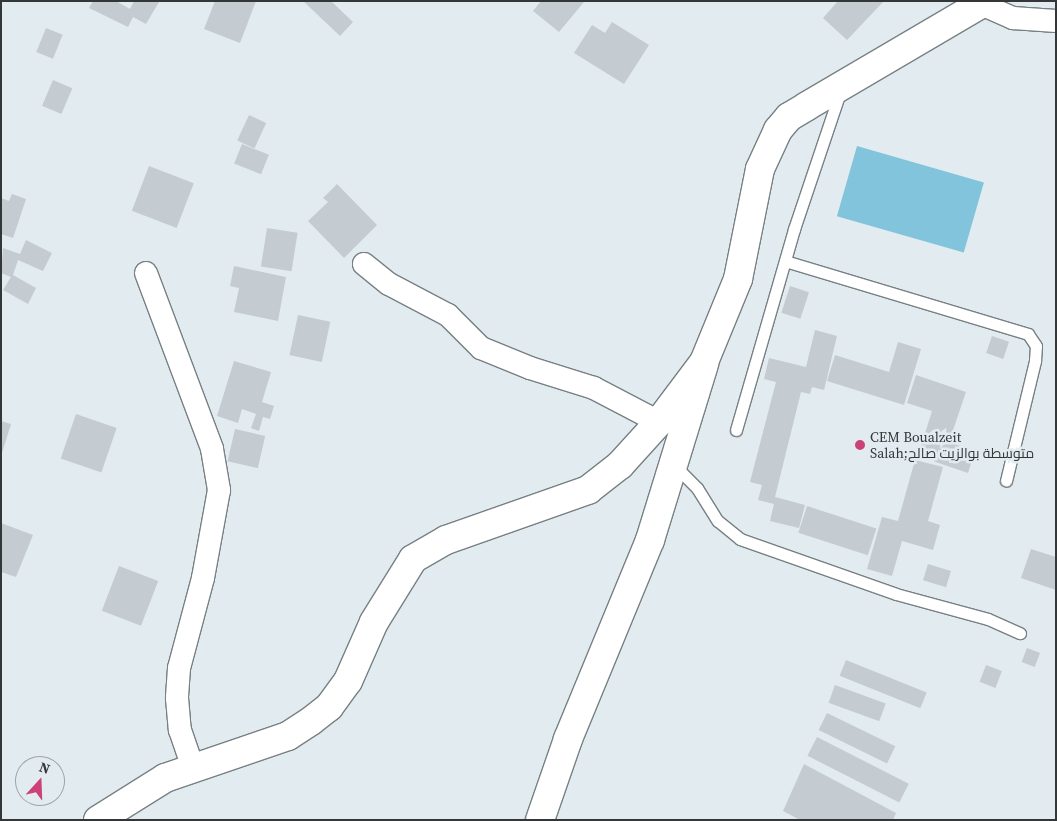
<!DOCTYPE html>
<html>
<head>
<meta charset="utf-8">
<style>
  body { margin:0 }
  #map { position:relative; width:1057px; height:821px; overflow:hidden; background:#e2ecf0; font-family:"Source Serif 4",Cairo,serif }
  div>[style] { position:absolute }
  .green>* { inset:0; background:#82c4db; transform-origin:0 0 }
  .building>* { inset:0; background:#c4cbd1; transform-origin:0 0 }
  .roads { filter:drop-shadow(1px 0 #778083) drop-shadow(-1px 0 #778083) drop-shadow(0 1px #778083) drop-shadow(0 -1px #778083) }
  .service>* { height:11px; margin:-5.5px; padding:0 5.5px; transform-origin:5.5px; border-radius:5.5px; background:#fff }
  .minor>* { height:22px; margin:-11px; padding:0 11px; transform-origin:11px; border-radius:11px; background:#fff }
  .tertiary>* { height:28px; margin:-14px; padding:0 14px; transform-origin:14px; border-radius:14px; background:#fff }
  .secondary>* { height:28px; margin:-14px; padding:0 14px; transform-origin:14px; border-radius:14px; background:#fff }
  .dots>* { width:14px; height:14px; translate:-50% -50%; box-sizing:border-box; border:2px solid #e2ecf0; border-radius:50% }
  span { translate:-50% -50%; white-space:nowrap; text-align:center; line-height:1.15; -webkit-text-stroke:5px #e2ecf0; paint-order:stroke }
  .poi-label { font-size:14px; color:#333738 }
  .left { translate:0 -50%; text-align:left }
  .frame { position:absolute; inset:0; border:2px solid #333738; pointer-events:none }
  .north { position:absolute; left:15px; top:756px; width:50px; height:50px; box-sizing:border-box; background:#e2ecf0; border:1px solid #9ca4a6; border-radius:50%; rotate:20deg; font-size:14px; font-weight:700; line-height:20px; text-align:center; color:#333738 }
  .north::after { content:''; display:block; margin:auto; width:18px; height:22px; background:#cc4176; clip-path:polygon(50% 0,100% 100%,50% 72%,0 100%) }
</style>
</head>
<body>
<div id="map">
  <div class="green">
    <div style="left:857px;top:146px;width:132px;height:73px;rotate:16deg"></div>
  </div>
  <div class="building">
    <div style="clip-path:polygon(93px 1px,116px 1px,130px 9px,134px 1px,159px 2px,146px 24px,133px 17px,128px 27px,89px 8px)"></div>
    <div style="clip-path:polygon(215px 1px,256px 1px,240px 43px,204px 29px)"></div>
    <div style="clip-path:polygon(303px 1px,331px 1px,353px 22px,340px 36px)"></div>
    <div style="clip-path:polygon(541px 1px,583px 1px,584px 2px,559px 32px,533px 11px)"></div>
    <div style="clip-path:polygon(838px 1px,884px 1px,847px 40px,823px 18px)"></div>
    <div style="clip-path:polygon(612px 22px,649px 45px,624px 84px,574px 53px,592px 25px,605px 33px)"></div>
    <div style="left:46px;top:28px;width:18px;height:26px;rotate:22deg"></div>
    <div style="left:53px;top:80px;width:21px;height:28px;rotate:23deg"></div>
    <div style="left:249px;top:115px;width:19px;height:28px;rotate:25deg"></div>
    <div style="left:242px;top:144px;width:29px;height:21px;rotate:22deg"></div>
    <div style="left:149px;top:166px;width:48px;height:48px;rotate:21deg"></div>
    <div style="clip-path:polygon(337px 184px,377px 225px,344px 258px,308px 221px,328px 202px,323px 198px)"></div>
    <div style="clip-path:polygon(12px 194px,26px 199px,13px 238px,1px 234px,1px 198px,9px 201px)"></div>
    <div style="left:267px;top:228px;width:31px;height:39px;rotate:9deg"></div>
    <div style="clip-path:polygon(26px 240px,52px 253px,43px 271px,18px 260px,13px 275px,36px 288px,28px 304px,3px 290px,11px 277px,1px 273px,3px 248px,20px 254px)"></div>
    <div style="clip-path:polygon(234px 266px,286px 277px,278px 321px,234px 312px,239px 288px,230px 286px)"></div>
    <div style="left:790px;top:286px;width:20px;height:28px;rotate:18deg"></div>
    <div style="left:298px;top:315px;width:33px;height:41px;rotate:12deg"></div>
    <div style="clip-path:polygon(815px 330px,837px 336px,824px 390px,812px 387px,810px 394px,801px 392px,775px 497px,805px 505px,799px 528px,770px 521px,774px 504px,758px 500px,762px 485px,750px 482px,776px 382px,764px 379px,769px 358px,806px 367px)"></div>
    <div style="left:992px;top:336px;width:18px;height:18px;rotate:19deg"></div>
    <div style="clip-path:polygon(898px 342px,921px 349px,904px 405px,827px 381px,835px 355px,889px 372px)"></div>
    <div style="clip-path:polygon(234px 361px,271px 372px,262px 402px,274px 406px,270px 419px,263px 417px,259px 431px,251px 428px,256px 414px,242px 409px,238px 423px,217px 416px)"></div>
    <div style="clip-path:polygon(916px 375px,966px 392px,949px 442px,975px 451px,968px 473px,918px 456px,932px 411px,907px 403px)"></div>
    <div style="left:76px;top:414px;width:43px;height:47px;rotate:19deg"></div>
    <div style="clip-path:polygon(1px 421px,11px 424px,2px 453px,1px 453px)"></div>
    <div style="left:235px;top:429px;width:31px;height:33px;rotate:13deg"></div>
    <div style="clip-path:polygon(915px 460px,943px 467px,928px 521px,940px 525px,933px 550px,902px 541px,892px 576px,867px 569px,882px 517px,898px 521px)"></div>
    <div style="left:807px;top:506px;width:73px;height:28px;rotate:18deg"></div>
    <div style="clip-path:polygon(1px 523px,33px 535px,16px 577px,1px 572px)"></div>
    <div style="clip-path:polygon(1031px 549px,1056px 557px,1056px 590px,1021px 578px)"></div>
    <div style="left:928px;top:564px;width:24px;height:17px;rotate:17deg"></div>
    <div style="left:119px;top:566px;width:42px;height:48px;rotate:21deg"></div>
    <div style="left:1027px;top:648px;width:14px;height:15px;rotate:21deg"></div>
    <div style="left:846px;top:660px;width:87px;height:17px;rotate:22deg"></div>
    <div style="left:986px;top:665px;width:17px;height:18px;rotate:21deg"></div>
    <div style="left:835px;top:685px;width:54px;height:19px;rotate:20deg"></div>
    <div style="left:827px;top:713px;width:76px;height:19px;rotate:26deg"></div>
    <div style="left:817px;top:737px;width:103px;height:21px;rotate:27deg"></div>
    <div style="clip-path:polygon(804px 764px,896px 813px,893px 820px,800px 820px,783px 811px)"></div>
  </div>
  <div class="roads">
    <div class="service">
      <div style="left:785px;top:261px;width:254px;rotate:16.7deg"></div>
      <div style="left:1028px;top:334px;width:14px;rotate:56deg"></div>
      <div style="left:1036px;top:346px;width:15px;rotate:94deg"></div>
      <div style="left:1035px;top:361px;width:123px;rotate:103.6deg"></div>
      <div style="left:736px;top:430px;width:209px;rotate:-73.9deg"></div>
      <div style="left:794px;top:229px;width:145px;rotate:-71.4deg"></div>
      <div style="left:674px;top:465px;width:33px;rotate:45deg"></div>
      <div style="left:697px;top:488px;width:39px;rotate:58deg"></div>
      <div style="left:718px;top:521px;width:28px;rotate:39deg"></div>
      <div style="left:740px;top:539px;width:165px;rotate:19.4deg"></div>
      <div style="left:896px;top:594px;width:95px;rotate:15.2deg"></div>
      <div style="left:988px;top:619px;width:35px;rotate:24deg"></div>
    </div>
    <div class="minor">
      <div style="left:974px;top:1px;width:43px;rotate:23.6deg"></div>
      <div style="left:1013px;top:18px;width:43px;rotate:4deg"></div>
      <div style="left:364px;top:264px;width:32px;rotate:39deg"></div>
      <div style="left:389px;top:284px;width:67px;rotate:27.7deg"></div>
      <div style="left:448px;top:315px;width:47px;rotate:45deg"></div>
      <div style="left:481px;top:348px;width:53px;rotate:22.2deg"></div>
      <div style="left:530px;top:368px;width:67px;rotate:17.4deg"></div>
      <div style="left:594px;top:388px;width:73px;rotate:27.6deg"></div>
      <div style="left:146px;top:273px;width:188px;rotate:69.4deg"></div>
      <div style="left:212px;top:449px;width:42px;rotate:80.3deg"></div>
      <div style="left:219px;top:490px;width:89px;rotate:100.3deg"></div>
      <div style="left:203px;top:578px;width:93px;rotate:104.9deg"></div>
      <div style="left:179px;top:668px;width:30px;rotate:94deg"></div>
      <div style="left:177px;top:698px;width:32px;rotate:85deg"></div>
      <div style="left:180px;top:730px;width:40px;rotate:71.1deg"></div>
    </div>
    <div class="tertiary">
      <div style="left:540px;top:820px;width:86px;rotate:-70.9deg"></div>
      <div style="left:568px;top:739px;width:215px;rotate:-67.6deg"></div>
      <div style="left:650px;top:540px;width:184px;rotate:-72.9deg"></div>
    </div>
    <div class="secondary">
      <div style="left:98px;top:820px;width:79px;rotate:-32.1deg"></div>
      <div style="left:165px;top:778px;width:130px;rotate:-18.9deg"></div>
      <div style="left:288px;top:736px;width:27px;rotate:-33deg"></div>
      <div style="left:311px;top:721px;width:23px;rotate:-38deg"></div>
      <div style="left:329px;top:707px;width:32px;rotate:-54deg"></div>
      <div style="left:348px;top:681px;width:64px;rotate:-66.2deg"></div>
      <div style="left:374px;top:622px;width:74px;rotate:-58.2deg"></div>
      <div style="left:413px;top:559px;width:38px;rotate:-30deg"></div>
      <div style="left:446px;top:540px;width:151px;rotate:-19.4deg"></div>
      <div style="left:588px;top:490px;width:41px;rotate:-38deg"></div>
      <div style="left:620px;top:465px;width:58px;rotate:-47.8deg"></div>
      <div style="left:659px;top:422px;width:75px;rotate:-53.1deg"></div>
      <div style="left:704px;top:362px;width:90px;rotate:-67.7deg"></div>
      <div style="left:738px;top:279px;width:112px;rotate:-78.7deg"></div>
      <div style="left:760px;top:169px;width:43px;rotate:-65.2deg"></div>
      <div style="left:778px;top:130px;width:17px;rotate:-50deg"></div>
      <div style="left:789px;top:117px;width:21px;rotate:-31deg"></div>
      <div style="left:807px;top:106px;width:208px;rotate:-30.4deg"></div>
    </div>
  </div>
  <div class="dots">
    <div style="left:860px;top:445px;background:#cc4176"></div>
  </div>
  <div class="poi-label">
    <span class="left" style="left:870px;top:445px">CEM Boualzeit<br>Salah;متوسطة بوالزيت صالح</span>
  </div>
  <div class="frame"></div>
  <div class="north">N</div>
</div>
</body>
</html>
